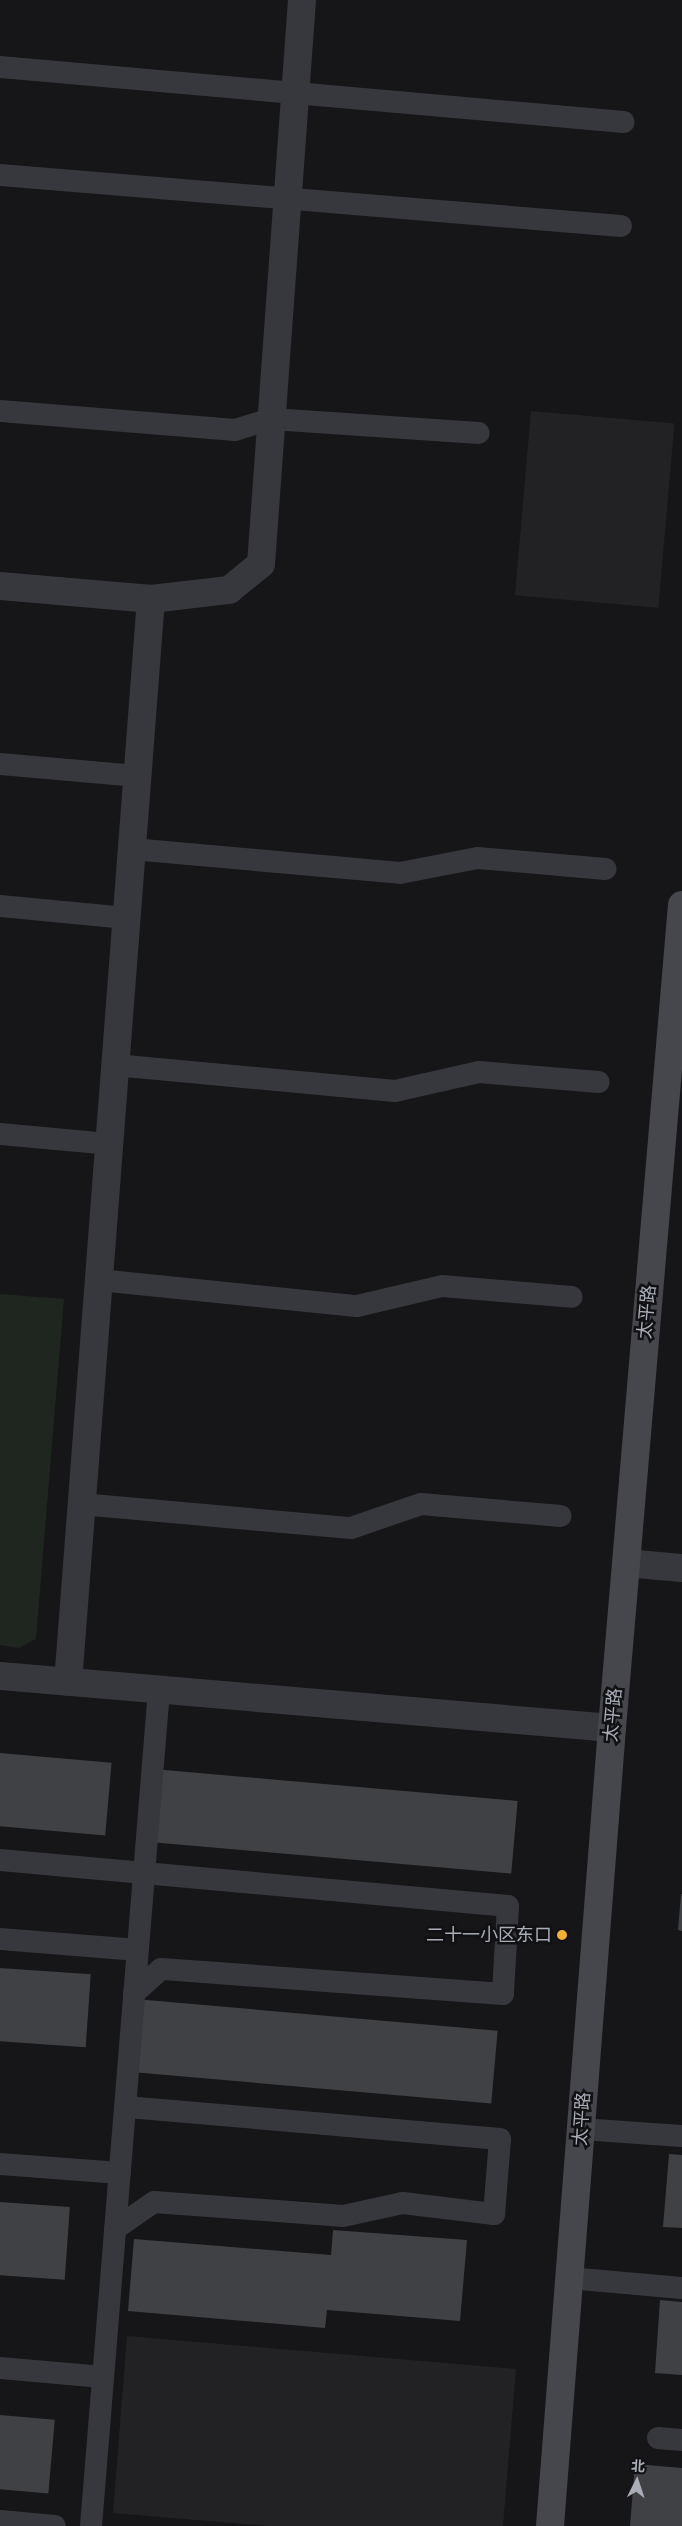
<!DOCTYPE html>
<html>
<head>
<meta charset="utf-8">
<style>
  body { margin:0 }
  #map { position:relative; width:682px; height:2526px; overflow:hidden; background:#161618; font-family:"Space Grotesk","Noto Sans SC",sans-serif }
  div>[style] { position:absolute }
  .built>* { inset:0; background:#222225; transform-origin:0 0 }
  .green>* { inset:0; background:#1e261f }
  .building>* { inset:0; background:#404145; transform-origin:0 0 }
  .lane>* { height:22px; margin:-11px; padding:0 11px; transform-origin:11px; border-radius:11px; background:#37383d }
  .street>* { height:28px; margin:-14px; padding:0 14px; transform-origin:14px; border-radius:14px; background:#37383d }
  .secondary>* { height:28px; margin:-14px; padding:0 14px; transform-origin:14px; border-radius:14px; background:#45474d }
  .dots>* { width:14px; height:14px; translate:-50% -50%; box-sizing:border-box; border:2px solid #111113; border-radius:50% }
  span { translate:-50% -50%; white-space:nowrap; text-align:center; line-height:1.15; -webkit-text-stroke:5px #111113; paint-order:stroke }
  .street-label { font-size:18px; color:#a8adb8 }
  .poi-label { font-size:18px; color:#a8adb8 }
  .right { translate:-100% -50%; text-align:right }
  .north { position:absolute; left:612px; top:2456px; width:50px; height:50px; -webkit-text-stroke:4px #111113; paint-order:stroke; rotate:4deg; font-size:14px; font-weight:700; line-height:20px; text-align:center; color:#a8adb8 }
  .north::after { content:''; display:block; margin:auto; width:18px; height:22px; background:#a8adb8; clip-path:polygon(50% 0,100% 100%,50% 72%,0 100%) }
</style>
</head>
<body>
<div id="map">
  <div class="built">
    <div style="left:531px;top:411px;width:144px;height:185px;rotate:5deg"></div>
    <div style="clip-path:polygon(127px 2336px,516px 2369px,503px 2526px,269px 2526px,113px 2513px)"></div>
  </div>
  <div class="green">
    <div style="clip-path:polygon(0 1294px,64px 1299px,36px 1639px,19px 1648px,0 1645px)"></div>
  </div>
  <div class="building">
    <div style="left:0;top:1753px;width:112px;height:73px;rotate:5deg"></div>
    <div style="left:153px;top:1769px;width:366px;height:73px;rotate:5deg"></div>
    <div style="clip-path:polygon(681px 1894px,682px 1894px,682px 1931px,678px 1930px)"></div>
    <div style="left:0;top:1968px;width:91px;height:73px;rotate:4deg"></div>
    <div style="left:135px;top:1999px;width:364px;height:73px;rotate:5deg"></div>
    <div style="clip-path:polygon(669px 2154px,682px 2155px,682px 2228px,663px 2227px)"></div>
    <div style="left:0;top:2202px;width:70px;height:73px;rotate:4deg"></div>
    <div style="clip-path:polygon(333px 2230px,467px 2240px,460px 2321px,327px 2310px,325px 2328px,128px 2311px,134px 2239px,331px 2255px)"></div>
    <div style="clip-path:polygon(660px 2300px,682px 2302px,682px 2375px,655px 2373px)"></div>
    <div style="left:0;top:2415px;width:55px;height:74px;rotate:5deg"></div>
    <div style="clip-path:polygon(635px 2464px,682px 2468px,682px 2526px,630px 2526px)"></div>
  </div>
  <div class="lane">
    <div style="left:0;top:67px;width:626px;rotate:5.04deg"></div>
    <div style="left:0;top:175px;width:623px;rotate:4.69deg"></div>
    <div style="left:0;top:411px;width:236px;rotate:4.6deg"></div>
    <div style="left:235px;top:430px;width:39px;rotate:-17deg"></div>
    <div style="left:272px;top:419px;width:207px;rotate:3.9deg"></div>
    <div style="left:0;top:764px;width:138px;rotate:5deg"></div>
    <div style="left:132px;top:849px;width:269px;rotate:5.1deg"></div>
    <div style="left:400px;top:873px;width:79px;rotate:-10.9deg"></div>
    <div style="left:478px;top:858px;width:128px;rotate:4.9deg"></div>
    <div style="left:0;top:906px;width:127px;rotate:5.4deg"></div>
    <div style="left:115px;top:1065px;width:281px;rotate:5.3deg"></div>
    <div style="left:395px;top:1091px;width:86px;rotate:-12.7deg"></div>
    <div style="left:479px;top:1072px;width:120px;rotate:4.8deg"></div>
    <div style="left:0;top:1134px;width:109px;rotate:5.2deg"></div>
    <div style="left:99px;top:1280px;width:259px;rotate:5.8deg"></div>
    <div style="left:357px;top:1306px;width:87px;rotate:-13.2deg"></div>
    <div style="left:442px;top:1286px;width:130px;rotate:4.8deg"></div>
    <div style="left:81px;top:1504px;width:271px;rotate:5.1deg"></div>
    <div style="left:351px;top:1528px;width:74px;rotate:-18.9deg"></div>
    <div style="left:421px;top:1504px;width:140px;rotate:4.9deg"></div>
    <div style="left:0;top:1860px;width:510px;rotate:5.17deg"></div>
    <div style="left:508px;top:1906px;width:88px;rotate:93.3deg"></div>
    <div style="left:503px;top:1994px;width:343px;rotate:-175.8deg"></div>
    <div style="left:161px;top:1969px;width:36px;rotate:138deg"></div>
    <div style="left:0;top:1939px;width:138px;rotate:4.6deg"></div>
    <div style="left:581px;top:2129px;width:101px;rotate:4deg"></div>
    <div style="left:0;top:2164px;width:120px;rotate:4.3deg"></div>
    <div style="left:115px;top:2229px;width:47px;rotate:-34.7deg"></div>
    <div style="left:154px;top:2202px;width:190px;rotate:4.2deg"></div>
    <div style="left:343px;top:2216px;width:61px;rotate:-12.2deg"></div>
    <div style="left:403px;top:2203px;width:92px;rotate:6.9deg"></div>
    <div style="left:494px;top:2214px;width:75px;rotate:-85.4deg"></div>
    <div style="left:500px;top:2139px;width:376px;rotate:-175.1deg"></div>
    <div style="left:569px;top:2278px;width:113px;rotate:5.1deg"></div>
    <div style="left:0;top:2368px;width:103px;rotate:5deg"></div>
    <div style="left:658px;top:2438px;width:24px;rotate:5deg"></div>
    <div style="left:0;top:2521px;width:55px;rotate:5.2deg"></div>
    <div style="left:91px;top:2526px;width:839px;rotate:-85.35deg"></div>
  </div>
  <div class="street">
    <div style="left:0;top:586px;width:152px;rotate:4.9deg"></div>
    <div style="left:151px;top:599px;width:1086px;rotate:94.38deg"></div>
    <div style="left:151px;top:599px;width:79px;rotate:-6.6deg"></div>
    <div style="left:229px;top:590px;width:41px;rotate:-39.1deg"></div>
    <div style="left:261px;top:564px;width:565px;rotate:-85.84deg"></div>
    <div style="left:626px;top:1563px;width:56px;rotate:5.1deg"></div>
    <div style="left:0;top:1676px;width:614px;rotate:4.86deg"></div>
  </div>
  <div class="secondary">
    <div style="left:550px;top:2526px;width:800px;rotate:-85.56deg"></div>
    <div style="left:612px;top:1728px;width:826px;rotate:-85.14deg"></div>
  </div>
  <div class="dots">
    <div style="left:562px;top:1935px;background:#f2b134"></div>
  </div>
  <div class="street-label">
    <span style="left:647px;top:1312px;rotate:-85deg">太平路</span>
    <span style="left:613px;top:1715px;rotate:-85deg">太平路</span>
    <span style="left:582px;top:2119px;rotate:-86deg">太平路</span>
  </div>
  <div class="poi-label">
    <span class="right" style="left:552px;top:1935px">二十一小区东口</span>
  </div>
  <div class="north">北</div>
</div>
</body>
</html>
